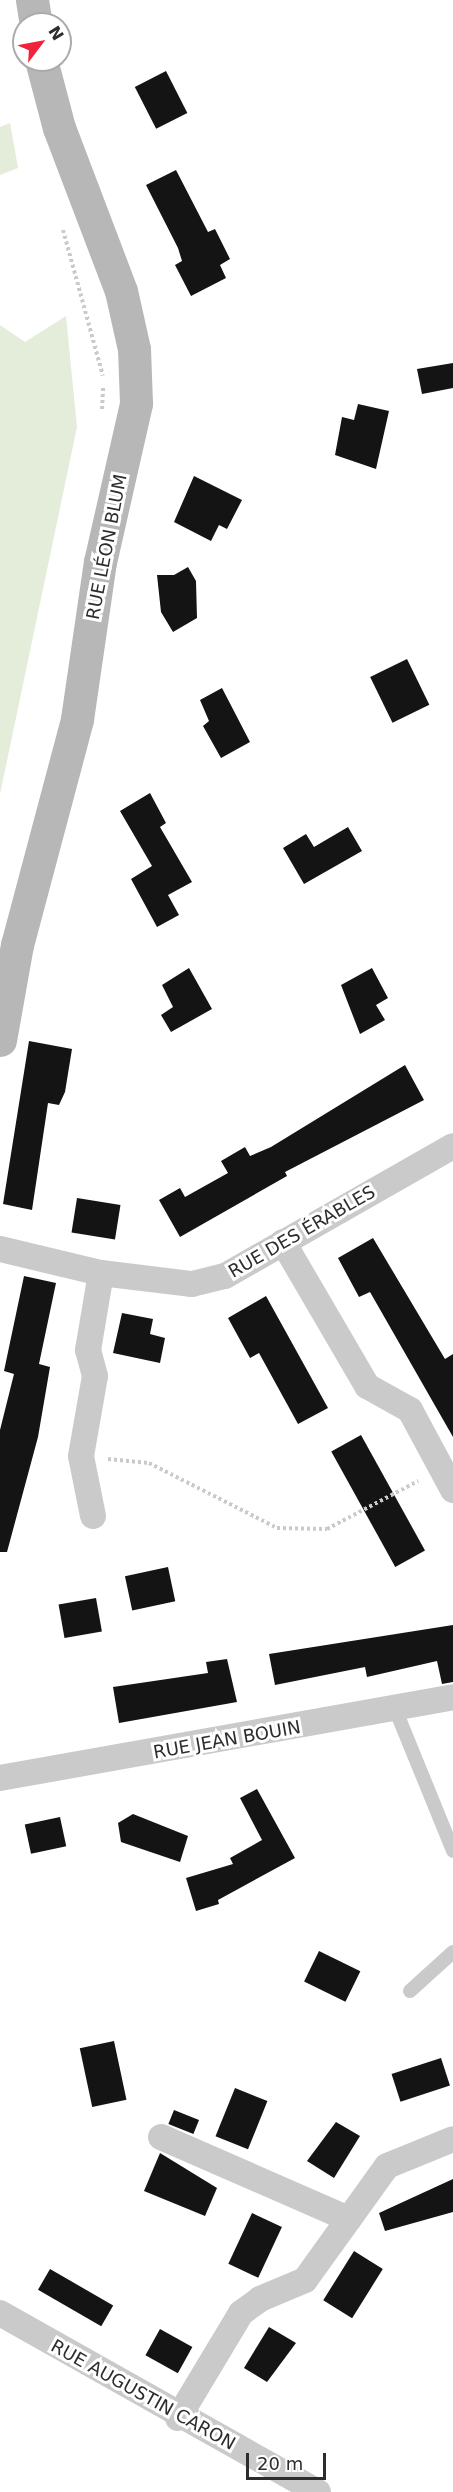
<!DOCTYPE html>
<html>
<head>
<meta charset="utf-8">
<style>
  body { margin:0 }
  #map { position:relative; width:453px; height:2492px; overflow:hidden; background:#fff; font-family:"DejaVu Sans",sans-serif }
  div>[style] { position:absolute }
  .green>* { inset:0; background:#e4ecda }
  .building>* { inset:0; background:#141414; transform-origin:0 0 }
  .path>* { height:4px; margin-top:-2px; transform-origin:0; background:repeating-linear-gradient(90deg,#cacaca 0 3px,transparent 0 6px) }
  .lane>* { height:14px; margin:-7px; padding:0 7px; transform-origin:7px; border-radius:7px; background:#cacaca }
  .street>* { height:26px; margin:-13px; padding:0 13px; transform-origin:13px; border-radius:13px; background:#cacaca }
  .secondary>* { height:33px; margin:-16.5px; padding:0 16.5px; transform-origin:16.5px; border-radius:16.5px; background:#b7b7b7 }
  span { translate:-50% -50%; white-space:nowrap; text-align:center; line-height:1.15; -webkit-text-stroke:6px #fff; paint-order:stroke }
  .street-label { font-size:18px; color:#2d2d2d }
  .north { position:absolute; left:12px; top:12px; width:60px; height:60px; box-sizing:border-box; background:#fff; border:2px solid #ababab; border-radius:50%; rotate:58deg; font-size:16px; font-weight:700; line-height:24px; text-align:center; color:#2d2d2d }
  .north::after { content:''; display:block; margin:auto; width:21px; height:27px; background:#f1233a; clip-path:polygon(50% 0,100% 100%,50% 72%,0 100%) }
  .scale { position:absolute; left:246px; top:2453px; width:80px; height:27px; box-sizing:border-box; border:3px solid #2d2d2d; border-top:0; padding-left:8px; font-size:18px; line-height:21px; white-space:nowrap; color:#2d2d2d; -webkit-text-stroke:4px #fff; paint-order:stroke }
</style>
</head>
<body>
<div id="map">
  <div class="green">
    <div style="clip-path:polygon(10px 123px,18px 168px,0 175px,0 127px)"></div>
    <div style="clip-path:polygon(66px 316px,77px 427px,0 794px,0 325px,25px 342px)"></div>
  </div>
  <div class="building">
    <div style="left:166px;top:71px;width:47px;height:35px;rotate:63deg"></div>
    <div style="clip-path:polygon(176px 170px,208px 232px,215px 229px,230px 259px,220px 265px,226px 278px,191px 296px,175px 265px,182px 261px,178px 248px,146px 185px)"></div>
    <div style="clip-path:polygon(453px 363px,453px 388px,422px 394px,417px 369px)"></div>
    <div style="clip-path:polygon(358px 404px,389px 411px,376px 469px,335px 455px,342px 417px,354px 420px)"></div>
    <div style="clip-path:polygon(194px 476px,242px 500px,227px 529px,219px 525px,211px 541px,174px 522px)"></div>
    <div style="clip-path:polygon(188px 567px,196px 581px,197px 618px,173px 632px,161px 612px,157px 575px,174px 575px)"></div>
    <div style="left:407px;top:659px;width:51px;height:41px;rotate:64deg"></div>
    <div style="clip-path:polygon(222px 688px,250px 742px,221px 758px,203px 726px,209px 721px,200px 700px)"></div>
    <div style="clip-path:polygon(150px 793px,166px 823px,160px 827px,192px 882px,168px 895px,179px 915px,157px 927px,131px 879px,152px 866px,120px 811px)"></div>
    <div style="clip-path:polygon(348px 827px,362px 851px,304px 884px,283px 848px,306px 834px,314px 847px)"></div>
    <div style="clip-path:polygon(189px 968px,212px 1009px,171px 1032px,161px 1015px,173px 1007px,162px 985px)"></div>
    <div style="clip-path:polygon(372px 968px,388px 998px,376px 1005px,385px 1020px,360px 1034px,341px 985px)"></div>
    <div style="clip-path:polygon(29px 1041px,72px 1049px,65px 1092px,59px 1105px,48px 1103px,32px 1210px,3px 1204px)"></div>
    <div style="clip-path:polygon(405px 1065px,424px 1100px,285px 1172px,287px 1176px,180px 1237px,159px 1200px,180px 1188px,185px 1197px,228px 1173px,221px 1161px,245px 1147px,250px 1156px,271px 1147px)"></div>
    <div style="left:77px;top:1198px;width:44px;height:35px;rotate:9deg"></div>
    <div style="clip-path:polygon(373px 1238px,445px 1359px,453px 1354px,453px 1437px,370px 1292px,359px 1297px,338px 1258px)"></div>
    <div style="clip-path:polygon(24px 1276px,56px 1283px,39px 1364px,50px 1367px,38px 1437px,7px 1552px,0 1552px,0 1430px,14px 1374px,4px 1371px)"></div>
    <div style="clip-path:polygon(266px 1296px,328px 1408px,298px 1424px,259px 1353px,250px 1358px,228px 1318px)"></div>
    <div style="clip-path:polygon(122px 1313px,153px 1319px,150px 1334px,165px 1338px,160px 1363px,113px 1353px)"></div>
    <div style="left:361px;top:1435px;width:132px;height:34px;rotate:61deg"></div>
    <div style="left:168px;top:1567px;width:35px;height:44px;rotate:78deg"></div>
    <div style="left:96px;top:1598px;width:34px;height:38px;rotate:80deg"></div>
    <div style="clip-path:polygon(453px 1625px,453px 1682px,442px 1684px,437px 1661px,367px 1677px,365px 1667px,275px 1685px,269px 1654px)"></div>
    <div style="clip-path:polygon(227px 1659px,237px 1702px,119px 1723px,113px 1687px,208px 1673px,206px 1662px)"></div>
    <div style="clip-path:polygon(257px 1789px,295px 1858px,218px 1900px,219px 1904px,196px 1911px,186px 1878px,233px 1864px,230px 1858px,262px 1840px,240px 1798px)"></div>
    <div style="clip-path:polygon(133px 1814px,188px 1836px,180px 1862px,121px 1842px,118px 1823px)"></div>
    <div style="left:60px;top:1817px;width:30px;height:36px;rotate:78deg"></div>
    <div style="left:319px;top:1951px;width:46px;height:34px;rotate:26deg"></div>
    <div style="left:114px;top:2041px;width:60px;height:35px;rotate:78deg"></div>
    <div style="left:441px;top:2058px;width:29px;height:52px;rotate:72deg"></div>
    <div style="left:235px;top:2088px;width:35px;height:52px;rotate:22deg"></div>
    <div style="left:174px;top:2110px;width:27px;height:15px;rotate:22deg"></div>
    <div style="clip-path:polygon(336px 2122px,360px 2136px,334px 2178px,307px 2161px)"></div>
    <div style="clip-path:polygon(160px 2153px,217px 2188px,205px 2216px,144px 2191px)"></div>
    <div style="clip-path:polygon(453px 2179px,453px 2212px,385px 2231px,379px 2213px)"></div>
    <div style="left:252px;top:2213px;width:33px;height:56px;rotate:25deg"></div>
    <div style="left:354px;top:2251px;width:34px;height:58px;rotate:32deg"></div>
    <div style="left:50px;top:2269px;width:73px;height:24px;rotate:30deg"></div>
    <div style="clip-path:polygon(269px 2327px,296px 2343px,267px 2382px,244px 2368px)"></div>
    <div style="left:160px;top:2329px;width:37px;height:30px;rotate:29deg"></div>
  </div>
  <div class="path">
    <div style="left:63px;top:230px;width:151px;rotate:74.7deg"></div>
    <div style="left:102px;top:409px;width:22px;rotate:-87deg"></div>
    <div style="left:108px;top:1459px;width:41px;rotate:5.6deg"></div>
    <div style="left:149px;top:1463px;width:144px;rotate:26.9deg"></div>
    <div style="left:277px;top:1528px;width:50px;rotate:1.1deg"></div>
    <div style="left:327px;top:1529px;width:103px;rotate:-27.8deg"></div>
  </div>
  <div class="lane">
    <div style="left:396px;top:1711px;width:151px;rotate:67.8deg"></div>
    <div style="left:410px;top:1991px;width:58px;rotate:-42.2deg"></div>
  </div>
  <div class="street">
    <div style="left:283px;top:1242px;width:167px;rotate:59.7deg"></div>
    <div style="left:367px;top:1386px;width:49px;rotate:29.2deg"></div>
    <div style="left:410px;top:1410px;width:91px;rotate:61.7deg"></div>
    <div style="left:0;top:1249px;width:104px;rotate:13.4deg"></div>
    <div style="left:101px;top:1273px;width:92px;rotate:6.9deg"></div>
    <div style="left:192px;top:1284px;width:34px;rotate:-14deg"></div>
    <div style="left:225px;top:1276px;width:262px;rotate:-29.7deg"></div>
    <div style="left:93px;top:1516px;width:61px;rotate:-101.3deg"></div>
    <div style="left:81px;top:1456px;width:81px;rotate:-80.1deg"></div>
    <div style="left:95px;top:1376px;width:27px;rotate:-105deg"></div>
    <div style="left:88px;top:1350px;width:78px;rotate:-80.4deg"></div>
    <div style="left:0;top:1778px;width:460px;rotate:-10.1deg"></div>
    <div style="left:161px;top:2137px;width:205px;rotate:23.6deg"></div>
    <div style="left:0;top:2313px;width:365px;rotate:29.4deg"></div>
    <div style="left:178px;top:2418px;width:122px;rotate:-59deg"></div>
    <div style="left:241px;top:2313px;width:24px;rotate:-36deg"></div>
    <div style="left:260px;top:2299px;width:49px;rotate:-22.9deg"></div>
    <div style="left:305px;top:2280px;width:140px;rotate:-54.3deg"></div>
    <div style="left:387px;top:2166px;width:71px;rotate:-22.2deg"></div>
  </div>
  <div class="secondary">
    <div style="left:32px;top:0;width:24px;rotate:81deg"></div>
    <div style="left:0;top:1040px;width:97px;rotate:-79.9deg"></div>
    <div style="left:17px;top:945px;width:234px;rotate:-75.1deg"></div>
    <div style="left:77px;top:719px;width:159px;rotate:-81.7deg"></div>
    <div style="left:100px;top:562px;width:163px;rotate:-77.2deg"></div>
    <div style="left:136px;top:403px;width:54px;rotate:-92.1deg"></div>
    <div style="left:134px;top:349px;width:59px;rotate:-102.6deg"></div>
    <div style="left:121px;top:291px;width:174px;rotate:-110.8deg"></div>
    <div style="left:59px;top:128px;width:70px;rotate:-104.8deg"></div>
  </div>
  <div class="street-label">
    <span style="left:107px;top:547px;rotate:-79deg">RUE LÉON BLUM</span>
    <span style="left:302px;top:1232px;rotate:-30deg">RUE DES ÉRABLES</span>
    <span style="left:227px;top:1740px;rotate:-10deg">RUE JEAN BOUIN</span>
    <span style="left:143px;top:2395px;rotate:29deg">RUE AUGUSTIN CARON</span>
  </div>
  <div class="north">N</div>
  <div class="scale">20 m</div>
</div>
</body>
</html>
